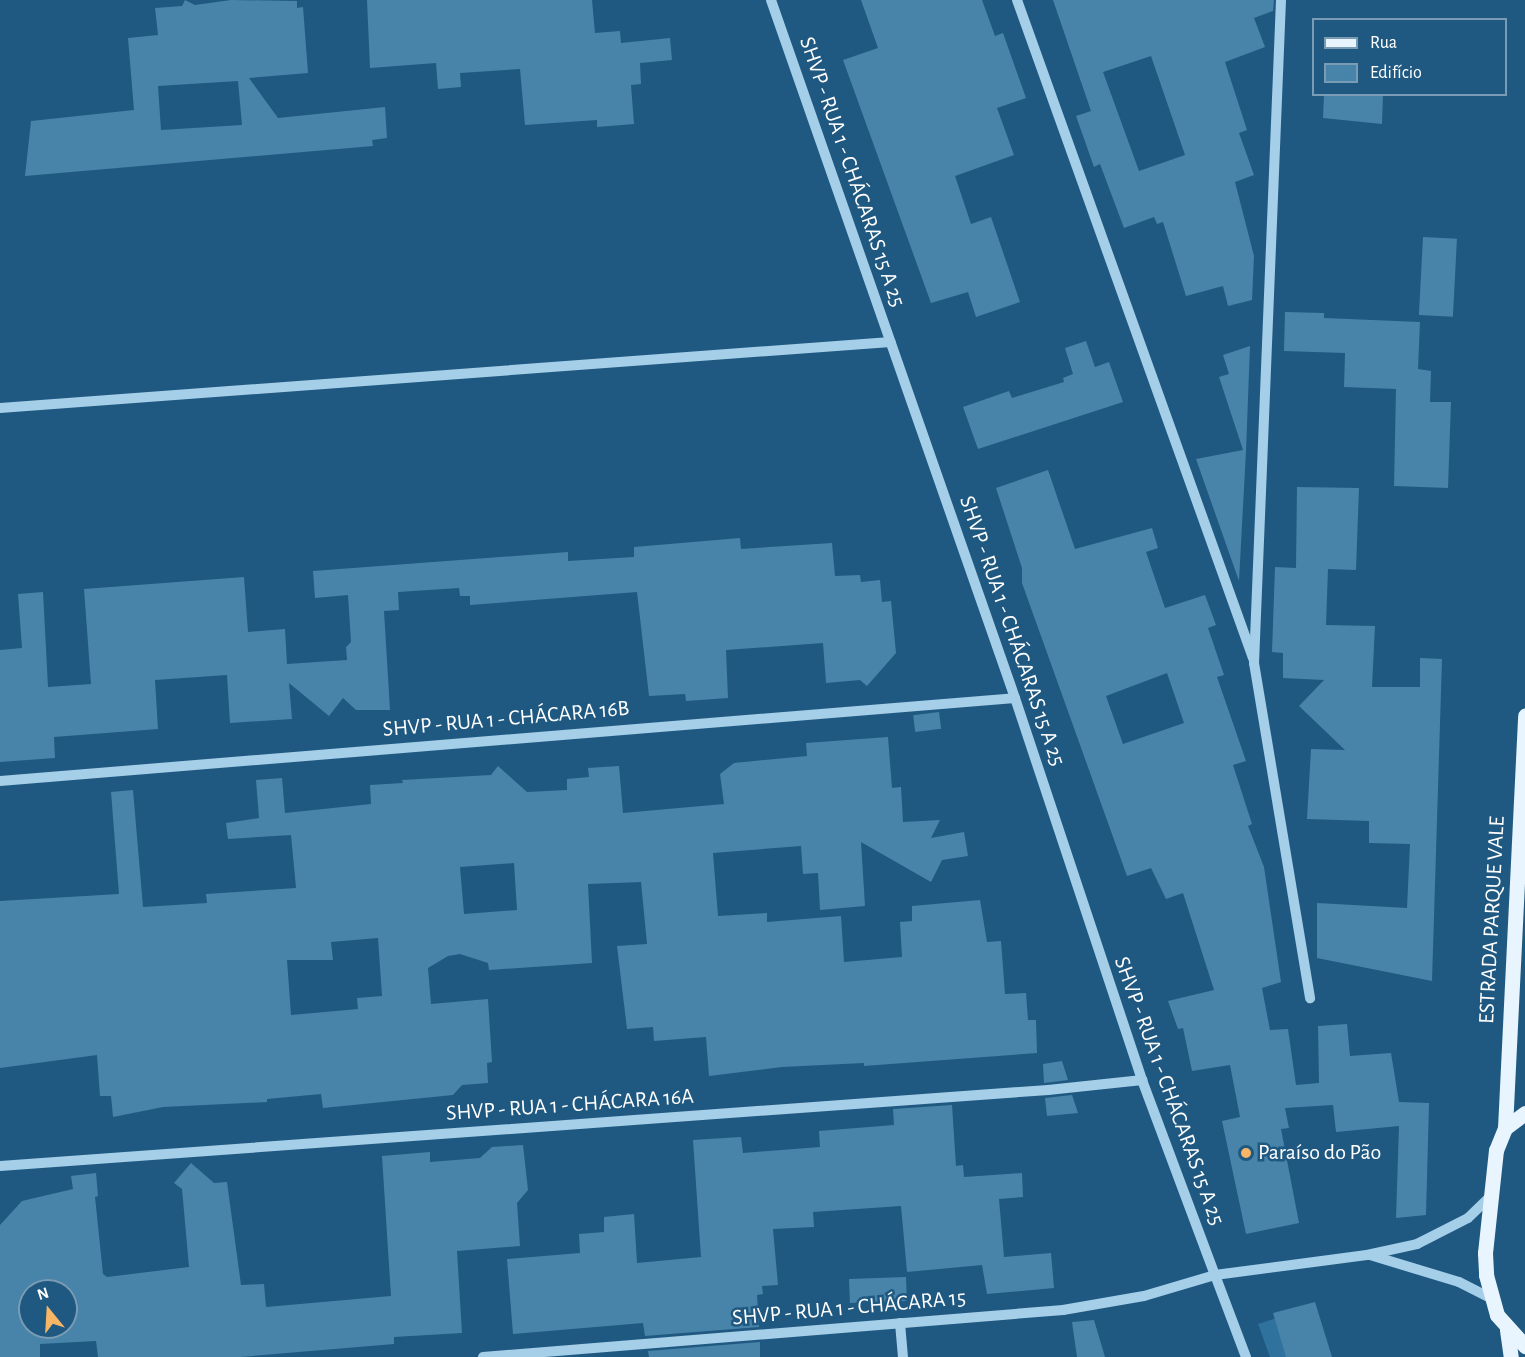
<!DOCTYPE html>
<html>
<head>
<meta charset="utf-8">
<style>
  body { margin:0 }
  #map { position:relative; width:1525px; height:1357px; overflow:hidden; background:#1f5981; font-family:"Alegreya Sans",sans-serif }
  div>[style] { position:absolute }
  .green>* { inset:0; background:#2f729d }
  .building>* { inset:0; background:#4883aa; transform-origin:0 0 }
  .minor>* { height:10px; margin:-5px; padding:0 5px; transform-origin:5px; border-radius:5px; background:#a5cee8 }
  .major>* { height:15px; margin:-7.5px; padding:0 7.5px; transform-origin:7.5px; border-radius:7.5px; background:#e8f4fe }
  .dots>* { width:16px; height:16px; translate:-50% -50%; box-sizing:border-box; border:3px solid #1f5981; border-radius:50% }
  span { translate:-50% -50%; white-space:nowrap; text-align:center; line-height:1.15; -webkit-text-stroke:5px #1f5981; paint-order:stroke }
  .street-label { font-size:22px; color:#fff }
  .poi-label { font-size:22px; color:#fff }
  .left { translate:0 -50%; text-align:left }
  .legend { position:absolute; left:1312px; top:18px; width:195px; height:78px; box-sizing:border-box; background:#1f5981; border:2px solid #799bb3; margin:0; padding:8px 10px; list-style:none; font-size:18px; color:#fff }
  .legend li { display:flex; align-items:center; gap:12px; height:30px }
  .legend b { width:30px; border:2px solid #799bb3 }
  .north { position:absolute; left:18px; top:1279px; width:60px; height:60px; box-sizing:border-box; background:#1f5981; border:2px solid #799bb3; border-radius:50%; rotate:342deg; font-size:16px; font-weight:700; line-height:24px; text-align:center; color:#fff }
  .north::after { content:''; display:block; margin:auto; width:21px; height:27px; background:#f6b665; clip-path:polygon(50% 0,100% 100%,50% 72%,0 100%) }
</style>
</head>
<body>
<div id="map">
  <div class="green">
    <div style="clip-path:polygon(1301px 1310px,1318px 1357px,1270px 1357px,1258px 1324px)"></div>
  </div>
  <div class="building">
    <div style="clip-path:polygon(evenodd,185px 0,195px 5px,231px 0,297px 1px,297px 8px,303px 7px,308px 73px,249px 78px,278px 118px,385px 107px,387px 138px,372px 140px,373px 146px,25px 176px,31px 121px,134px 110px,128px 38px,158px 35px,155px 8px,182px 6px,185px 0,238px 81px,242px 125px,161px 130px,158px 86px,238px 81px)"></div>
    <div style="clip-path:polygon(367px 0,592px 0,595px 33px,620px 31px,621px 43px,670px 38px,672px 60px,640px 63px,641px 84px,631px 85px,634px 124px,597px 127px,597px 120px,525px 125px,520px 69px,460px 73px,461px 87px,438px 89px,436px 63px,370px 68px)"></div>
    <div style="clip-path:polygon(861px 0,982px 0,995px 36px,1003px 33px,1026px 98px,997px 108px,1014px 155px,955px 176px,971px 224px,991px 217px,1020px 302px,976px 317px,968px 292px,931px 303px,843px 60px,878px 48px)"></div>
    <div style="clip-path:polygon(evenodd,1053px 0,1274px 0,1273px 11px,1254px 18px,1265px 47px,1225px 62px,1247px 130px,1239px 133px,1254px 175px,1235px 182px,1254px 256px,1252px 300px,1228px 306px,1223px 286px,1186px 296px,1163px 222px,1157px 224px,1154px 217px,1124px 228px,1100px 164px,1094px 167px,1076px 116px,1091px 111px,1053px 0,1151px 56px,1185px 155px,1139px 171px,1103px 72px,1151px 56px)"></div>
    <div style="clip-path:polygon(1324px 94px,1383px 94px,1382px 124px,1323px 118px)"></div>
    <div style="left:1423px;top:237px;width:34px;height:78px;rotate:3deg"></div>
    <div style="clip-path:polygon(1285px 312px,1324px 313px,1324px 318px,1420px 322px,1418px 369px,1431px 371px,1430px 402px,1451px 402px,1448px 488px,1394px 486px,1396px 389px,1344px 387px,1345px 353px,1284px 351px)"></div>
    <div style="clip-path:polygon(1086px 341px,1095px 367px,1109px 362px,1123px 402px,978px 449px,963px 407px,1009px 391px,1012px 398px,1064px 382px,1063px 378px,1073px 374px,1065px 348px)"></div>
    <div style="clip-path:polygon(1250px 346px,1246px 451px,1239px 581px,1196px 459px,1243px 450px,1219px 377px,1229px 374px,1223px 355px)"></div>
    <div style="clip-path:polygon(evenodd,1048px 470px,1075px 549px,1152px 528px,1158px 548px,1146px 552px,1165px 608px,1205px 595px,1216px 625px,1208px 628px,1224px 675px,1217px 677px,1246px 761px,1233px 765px,1252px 824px,1248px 826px,1264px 867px,1281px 982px,1262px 988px,1270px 1030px,1288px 1029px,1296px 1085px,1319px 1083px,1318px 1026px,1347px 1024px,1350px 1056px,1391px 1053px,1399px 1102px,1429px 1103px,1426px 1215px,1396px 1218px,1399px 1126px,1336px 1132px,1333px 1105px,1285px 1108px,1289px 1128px,1281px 1129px,1299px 1223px,1246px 1234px,1222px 1121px,1240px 1117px,1230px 1065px,1192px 1071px,1183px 1028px,1178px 1029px,1168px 1001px,1214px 990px,1183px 893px,1166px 899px,1151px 868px,1127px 876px,1022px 583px,1022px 568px,996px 488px,1048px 470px,1167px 673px,1184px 723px,1123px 744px,1106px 696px,1167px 673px)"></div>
    <div style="clip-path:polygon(1297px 487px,1359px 488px,1356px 570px,1328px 569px,1326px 625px,1375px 626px,1372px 687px,1420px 687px,1420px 658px,1442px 659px,1432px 981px,1317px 958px,1317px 903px,1407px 908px,1410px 844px,1369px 843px,1369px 821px,1307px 819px,1311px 749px,1345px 750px,1299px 706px,1324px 680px,1283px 678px,1283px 653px,1272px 652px,1275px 567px,1296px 568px)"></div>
    <div style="clip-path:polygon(740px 538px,741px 549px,832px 543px,835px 576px,860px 575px,861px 582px,880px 580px,882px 602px,891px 601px,896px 653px,867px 686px,860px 680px,826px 683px,823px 643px,726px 650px,728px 698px,686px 701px,685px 694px,649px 696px,637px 592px,470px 605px,470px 596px,460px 596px,459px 588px,398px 592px,399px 610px,384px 611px,390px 710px,356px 710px,343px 698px,329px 716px,289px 683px,292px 719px,230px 723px,227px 675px,155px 680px,158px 729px,54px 737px,55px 758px,0 762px,0 650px,22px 648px,18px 594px,43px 592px,48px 687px,91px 684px,84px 589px,244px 577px,248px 632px,285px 629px,287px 664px,347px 660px,346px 647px,351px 642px,348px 595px,315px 598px,313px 571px,568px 552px,568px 561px,634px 557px,634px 547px)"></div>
    <div style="left:939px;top:712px;width:17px;height:26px;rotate:83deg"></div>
    <div style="clip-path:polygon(evenodd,888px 737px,892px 788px,901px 787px,903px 822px,940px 820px,931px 838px,964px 832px,968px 856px,942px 860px,931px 882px,861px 842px,865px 906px,820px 910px,818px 873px,803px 874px,801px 846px,713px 853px,718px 916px,767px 913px,767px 922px,841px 916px,844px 962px,902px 957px,900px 922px,912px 921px,912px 906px,980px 900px,987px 942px,1001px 941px,1005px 994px,1026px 993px,1028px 1020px,1036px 1020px,1037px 1053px,864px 1066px,864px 1063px,782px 1067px,709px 1076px,706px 1037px,654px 1041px,653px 1027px,627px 1029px,617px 946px,647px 944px,641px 882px,588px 884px,592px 963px,489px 970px,488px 963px,460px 954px,448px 956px,428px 968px,431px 1004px,488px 999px,492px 1062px,487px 1063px,488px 1083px,462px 1085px,453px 1095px,323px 1108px,321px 1094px,267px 1099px,267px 1102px,163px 1107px,113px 1117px,111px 1096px,100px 1096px,97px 1055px,0 1068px,0 901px,119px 894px,111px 792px,133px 790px,143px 907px,207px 903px,206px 894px,296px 888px,291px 835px,228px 839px,226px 823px,259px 818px,256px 780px,282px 778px,285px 813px,371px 804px,370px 785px,403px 783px,402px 780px,491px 775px,498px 766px,527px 792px,567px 790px,567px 779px,589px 777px,588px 768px,619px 766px,623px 813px,724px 804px,720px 774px,734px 763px,807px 756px,806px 743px,888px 737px,514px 863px,517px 910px,464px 914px,460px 867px,514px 863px,888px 737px,378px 938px,382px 996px,357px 998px,358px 1009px,291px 1015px,287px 960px,333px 960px,331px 942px,378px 938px)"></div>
    <div style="clip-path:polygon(1062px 1061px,1068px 1080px,1044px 1083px,1043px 1064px)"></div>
    <div style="clip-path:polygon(1072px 1095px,1078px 1113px,1047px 1116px,1045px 1098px)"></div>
    <div style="clip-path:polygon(952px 1105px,956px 1166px,963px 1165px,964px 1177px,1022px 1173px,1023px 1197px,999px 1199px,1004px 1257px,1051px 1253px,1054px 1288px,987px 1294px,982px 1265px,907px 1272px,901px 1206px,813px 1212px,814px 1227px,773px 1229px,778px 1285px,762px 1286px,763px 1294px,757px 1295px,759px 1327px,645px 1336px,643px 1323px,513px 1334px,507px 1259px,580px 1253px,579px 1234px,604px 1232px,604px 1217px,634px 1214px,637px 1263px,701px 1257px,693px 1140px,741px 1137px,743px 1153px,820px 1147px,819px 1131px,894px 1125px,893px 1109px)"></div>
    <div style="clip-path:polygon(evenodd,523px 1145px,528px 1190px,517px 1203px,520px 1246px,457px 1251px,462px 1333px,394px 1337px,394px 1344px,240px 1357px,98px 1357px,96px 1341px,40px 1344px,40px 1357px,0 1357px,0 1225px,22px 1201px,73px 1189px,71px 1176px,96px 1173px,98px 1196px,95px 1197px,103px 1274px,107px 1277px,189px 1267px,182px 1189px,174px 1183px,191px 1163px,214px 1183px,227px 1182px,241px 1285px,264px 1284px,266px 1307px,391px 1296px,382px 1156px,430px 1152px,430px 1162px,480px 1158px,492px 1147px,523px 1145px,30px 1291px,66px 1291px,66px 1327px,30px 1327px,30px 1291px)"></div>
    <div style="left:906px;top:1277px;width:24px;height:57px;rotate:88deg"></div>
    <div style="clip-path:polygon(1315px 1302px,1332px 1357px,1286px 1357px,1273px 1313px)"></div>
    <div style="clip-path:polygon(1094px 1320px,1105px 1357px,1077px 1357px,1072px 1322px)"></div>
    <div style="clip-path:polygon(760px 1342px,760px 1357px,649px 1357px,648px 1351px)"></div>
  </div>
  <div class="minor">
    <div style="left:771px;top:0;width:739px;rotate:70.73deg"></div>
    <div style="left:1015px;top:698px;width:403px;rotate:71.6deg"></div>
    <div style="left:1142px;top:1080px;width:208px;rotate:69.5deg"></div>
    <div style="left:1215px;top:1275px;width:153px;rotate:-7.5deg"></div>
    <div style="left:1367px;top:1255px;width:51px;rotate:-12.4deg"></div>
    <div style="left:1417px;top:1244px;width:57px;rotate:-27deg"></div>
    <div style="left:1468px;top:1218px;width:29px;rotate:-44deg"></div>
    <div style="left:1017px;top:0;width:699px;rotate:70.27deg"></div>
    <div style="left:1281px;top:0;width:664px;rotate:92.33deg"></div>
    <div style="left:1254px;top:663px;width:340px;rotate:80.5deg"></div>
    <div style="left:0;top:408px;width:893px;rotate:-4.24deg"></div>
    <div style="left:0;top:781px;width:1018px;rotate:-4.67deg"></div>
    <div style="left:0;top:1166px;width:1051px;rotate:-4.15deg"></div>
    <div style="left:1048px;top:1090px;width:95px;rotate:-6.1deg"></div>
    <div style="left:1370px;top:1255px;width:93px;rotate:16.9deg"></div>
    <div style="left:1459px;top:1282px;width:37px;rotate:27deg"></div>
    <div style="left:900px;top:1323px;width:34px;rotate:85deg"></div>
    <div style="left:483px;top:1357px;width:582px;rotate:-4.63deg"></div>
    <div style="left:1063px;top:1310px;width:82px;rotate:-9.8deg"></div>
    <div style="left:1144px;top:1296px;width:74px;rotate:-16.5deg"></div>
    <div style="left:1215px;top:1275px;width:88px;rotate:69.3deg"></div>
  </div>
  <div class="major">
    <div style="left:1525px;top:1113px;width:25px;rotate:143deg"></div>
    <div style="left:1505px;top:1128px;width:24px;rotate:112deg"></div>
    <div style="left:1496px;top:1150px;width:104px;rotate:96.1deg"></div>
    <div style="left:1485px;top:1253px;width:22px;rotate:87deg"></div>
    <div style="left:1486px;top:1275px;width:41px;rotate:74.6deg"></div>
    <div style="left:1497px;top:1315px;width:42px;rotate:47.9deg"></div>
    <div style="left:1505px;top:1128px;width:413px;rotate:-87.2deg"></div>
    <div style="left:1507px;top:1330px;width:27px;rotate:82deg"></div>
  </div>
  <div class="dots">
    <div style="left:1246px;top:1153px;background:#f6b665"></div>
  </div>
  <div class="street-label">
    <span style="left:852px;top:172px;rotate:71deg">SHVP - RUA 1 - CHÁCARAS 15 A 25</span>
    <span style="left:1012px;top:631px;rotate:71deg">SHVP - RUA 1 - CHÁCARAS 15 A 25</span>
    <span style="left:506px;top:719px;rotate:-5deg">SHVP - RUA 1 - CHÁCARA 16B</span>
    <span style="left:1492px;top:920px;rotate:-87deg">ESTRADA PARQUE VALE</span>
    <span style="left:1169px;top:1091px;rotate:70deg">SHVP - RUA 1 - CHÁCARAS 15 A 25</span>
    <span style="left:570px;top:1105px;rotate:-4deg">SHVP - RUA 1 - CHÁCARA 16A</span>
    <span style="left:849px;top:1308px;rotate:-5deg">SHVP - RUA 1 - CHÁCARA 15</span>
  </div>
  <div class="poi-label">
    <span class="left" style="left:1258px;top:1153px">Paraíso do Pão</span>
  </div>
  <ul class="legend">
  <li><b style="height:8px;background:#e8f4fe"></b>Rua</li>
  <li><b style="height:16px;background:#4883aa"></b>Edifício</li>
  </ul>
  <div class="north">N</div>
</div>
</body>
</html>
